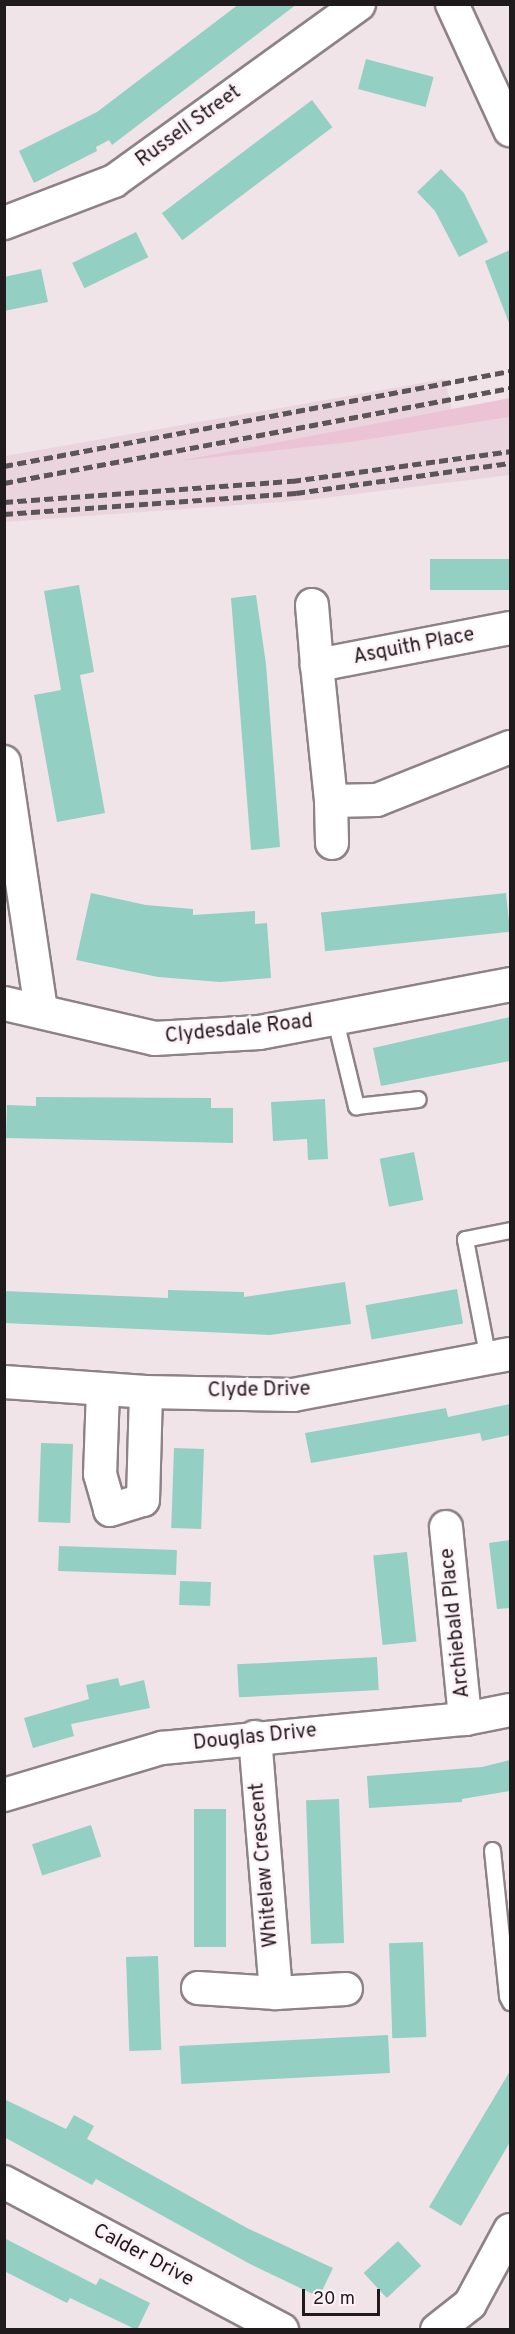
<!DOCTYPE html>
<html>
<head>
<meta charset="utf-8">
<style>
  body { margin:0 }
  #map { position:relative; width:515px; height:2334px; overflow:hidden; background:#f1e4e9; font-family:Overpass,sans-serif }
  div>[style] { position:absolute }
  .built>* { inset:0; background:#ead5de }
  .green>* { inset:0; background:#ebc3d5 }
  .building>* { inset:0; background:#94cfc3; transform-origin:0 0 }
  .roads { filter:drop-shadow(2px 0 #8d8286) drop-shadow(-2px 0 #8d8286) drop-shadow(0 2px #8d8286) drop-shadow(0 -2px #8d8286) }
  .service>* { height:15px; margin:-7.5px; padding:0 7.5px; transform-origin:7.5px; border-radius:7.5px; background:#fff }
  .minor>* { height:32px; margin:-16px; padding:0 16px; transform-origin:16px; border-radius:16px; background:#fff }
  .secondary>* { height:33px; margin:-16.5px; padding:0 16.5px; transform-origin:16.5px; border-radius:16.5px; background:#fff }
  .rail>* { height:4.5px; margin-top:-2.25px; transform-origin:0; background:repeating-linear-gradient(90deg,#5c5558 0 9px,transparent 0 13.5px) }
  span { translate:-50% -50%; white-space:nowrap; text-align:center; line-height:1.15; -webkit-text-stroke:5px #fef1f7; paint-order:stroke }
  .street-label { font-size:20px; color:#1f1a1c }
  .frame { position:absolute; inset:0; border:6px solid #1f1a1c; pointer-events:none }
  .scale { position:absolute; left:302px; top:2289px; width:78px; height:27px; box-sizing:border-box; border:3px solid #1f1a1c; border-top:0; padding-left:8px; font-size:18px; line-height:21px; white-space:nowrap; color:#1f1a1c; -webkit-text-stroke:4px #fef1f7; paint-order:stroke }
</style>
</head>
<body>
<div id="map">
  <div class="built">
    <div style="clip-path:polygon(445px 379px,452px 410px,190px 459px,352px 442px,510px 417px,510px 475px,308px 500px,5px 522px,5px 456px)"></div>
  </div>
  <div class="green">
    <div style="clip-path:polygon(510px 398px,510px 417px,352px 442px,179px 461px)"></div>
  </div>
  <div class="building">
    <div style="clip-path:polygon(239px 4px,297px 4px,112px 145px,109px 140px,96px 147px,97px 151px,34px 183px,19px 151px,97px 112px)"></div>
    <div style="left:366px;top:59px;width:70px;height:31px;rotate:15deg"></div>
    <div style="left:312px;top:100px;width:34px;height:188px;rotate:53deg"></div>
    <div style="clip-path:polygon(441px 169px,464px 193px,488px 242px,459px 257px,435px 211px,417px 192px)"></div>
    <div style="left:136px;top:232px;width:28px;height:71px;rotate:64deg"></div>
    <div style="clip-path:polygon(510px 250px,510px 322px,509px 323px,485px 261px)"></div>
    <div style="clip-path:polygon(41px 269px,48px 302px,4px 311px,4px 277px)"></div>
    <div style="left:510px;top:559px;width:31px;height:80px;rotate:90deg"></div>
    <div style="clip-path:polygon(79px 585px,94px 672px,80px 675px,105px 813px,57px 822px,34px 695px,61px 690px,44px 591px)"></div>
    <div style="clip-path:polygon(256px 595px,266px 664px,280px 847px,251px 850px,231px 598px)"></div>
    <div style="clip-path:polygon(91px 893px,146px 905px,193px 909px,193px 915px,255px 911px,255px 924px,267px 923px,271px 978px,220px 982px,158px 977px,76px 960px)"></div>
    <div style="left:506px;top:893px;width:39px;height:186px;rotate:84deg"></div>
    <div style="clip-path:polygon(510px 1017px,510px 1061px,381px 1086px,373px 1048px)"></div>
    <div style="clip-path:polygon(36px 1097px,211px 1098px,211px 1108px,233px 1108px,233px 1143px,6px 1138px,7px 1105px,36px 1106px)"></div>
    <div style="clip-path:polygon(325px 1099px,328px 1159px,308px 1160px,307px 1139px,273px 1141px,271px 1102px)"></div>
    <div style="left:414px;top:1152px;width:49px;height:35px;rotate:79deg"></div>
    <div style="clip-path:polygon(345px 1282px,351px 1324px,270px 1335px,4px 1323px,4px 1291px,168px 1298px,168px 1290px,244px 1292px,244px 1297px)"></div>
    <div style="left:457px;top:1289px;width:35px;height:93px;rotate:80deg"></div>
    <div style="clip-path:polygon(510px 1404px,510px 1435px,482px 1441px,480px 1433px,311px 1463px,305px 1433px,446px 1408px,448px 1417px)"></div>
    <div style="left:41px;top:1443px;width:32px;height:79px;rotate:2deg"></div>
    <div style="left:174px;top:1448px;width:30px;height:80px;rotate:2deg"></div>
    <div style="clip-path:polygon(510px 1540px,510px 1608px,497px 1609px,489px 1543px)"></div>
    <div style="left:59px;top:1546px;width:118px;height:25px;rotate:2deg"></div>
    <div style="left:407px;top:1552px;width:90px;height:34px;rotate:84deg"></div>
    <div style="left:180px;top:1581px;width:31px;height:24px;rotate:2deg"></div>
    <div style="left:377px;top:1657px;width:33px;height:140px;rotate:87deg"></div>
    <div style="clip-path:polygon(118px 1678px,120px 1686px,144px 1680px,150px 1708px,71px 1724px,74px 1736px,33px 1748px,24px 1718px,89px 1699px,86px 1685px)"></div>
    <div style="clip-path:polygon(510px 1760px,510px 1791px,462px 1799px,462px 1802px,369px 1808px,367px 1776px,482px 1767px)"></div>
    <div style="left:339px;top:1799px;width:144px;height:33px;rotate:88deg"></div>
    <div style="left:194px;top:1809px;width:32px;height:138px"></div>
    <div style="left:91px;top:1825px;width:33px;height:62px;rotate:72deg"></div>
    <div style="left:423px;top:1942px;width:95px;height:34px;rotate:88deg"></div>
    <div style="left:158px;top:1956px;width:94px;height:32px;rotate:88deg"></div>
    <div style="left:388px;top:2035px;width:38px;height:209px;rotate:87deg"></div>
    <div style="clip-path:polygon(510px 2071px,510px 2142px,461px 2226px,429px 2207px)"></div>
    <div style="clip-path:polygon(4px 2099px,66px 2129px,74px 2115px,94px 2126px,87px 2139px,247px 2228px,333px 2268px,319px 2297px,250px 2264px,96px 2179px,92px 2185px,4px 2137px)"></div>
    <div style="clip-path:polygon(4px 2238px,96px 2285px,100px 2278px,150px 2303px,137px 2330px,70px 2298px,67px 2303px,4px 2271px)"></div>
    <div style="left:398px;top:2241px;width:34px;height:47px;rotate:47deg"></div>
  </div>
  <div class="roads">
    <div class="service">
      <div style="left:335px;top:1020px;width:89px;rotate:76.3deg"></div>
      <div style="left:356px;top:1106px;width:62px;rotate:-6.4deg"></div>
      <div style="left:488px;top:1359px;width:122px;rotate:-100.9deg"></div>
      <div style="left:465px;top:1239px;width:46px;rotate:-11.3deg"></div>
      <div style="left:492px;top:1850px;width:147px;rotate:84.1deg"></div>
      <div style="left:507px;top:1996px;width:7px;rotate:63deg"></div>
    </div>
    <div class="minor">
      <div style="left:452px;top:4px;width:139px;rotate:65.3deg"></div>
      <div style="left:4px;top:223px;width:118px;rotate:-20.9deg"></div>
      <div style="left:114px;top:181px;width:302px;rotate:-35.8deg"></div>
      <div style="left:312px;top:605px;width:60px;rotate:85.2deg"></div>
      <div style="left:510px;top:628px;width:197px;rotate:169.1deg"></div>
      <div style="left:317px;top:665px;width:137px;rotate:84.1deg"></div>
      <div style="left:331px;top:801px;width:46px;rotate:-1.2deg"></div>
      <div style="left:377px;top:800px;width:143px;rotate:-21.7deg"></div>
      <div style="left:4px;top:762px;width:250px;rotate:81.5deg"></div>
      <div style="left:331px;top:801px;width:42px;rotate:88.6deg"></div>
      <div style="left:4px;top:1382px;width:142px;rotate:4deg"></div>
      <div style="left:146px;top:1392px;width:147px;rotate:1.2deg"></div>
      <div style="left:293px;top:1395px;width:221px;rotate:-10.7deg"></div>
      <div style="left:103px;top:1390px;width:84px;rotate:92deg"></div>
      <div style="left:100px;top:1474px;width:37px;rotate:74deg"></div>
      <div style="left:110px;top:1510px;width:34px;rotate:-17deg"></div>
      <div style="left:143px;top:1500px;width:108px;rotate:-88.4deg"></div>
      <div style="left:446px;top:1527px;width:193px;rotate:84.3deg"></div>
      <div style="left:255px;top:1737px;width:257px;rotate:85.3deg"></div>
      <div style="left:4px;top:1795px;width:165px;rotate:-16.6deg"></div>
      <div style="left:162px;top:1748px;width:304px;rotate:-5.5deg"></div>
      <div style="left:465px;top:1719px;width:46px;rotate:-11.3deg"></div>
      <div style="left:198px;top:1988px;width:78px;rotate:3.7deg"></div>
      <div style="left:276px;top:1993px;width:70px;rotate:-3.3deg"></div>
      <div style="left:4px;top:2182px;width:315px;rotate:28deg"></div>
      <div style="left:437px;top:2330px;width:42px;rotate:-38.2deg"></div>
      <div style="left:470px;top:2304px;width:84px;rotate:-61.6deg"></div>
    </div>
    <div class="secondary">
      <div style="left:4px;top:1003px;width:154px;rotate:13.1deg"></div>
      <div style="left:154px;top:1038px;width:105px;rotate:-3.3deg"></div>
      <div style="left:259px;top:1032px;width:256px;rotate:-10.8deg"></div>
    </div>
  </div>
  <div class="rail">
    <div style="left:4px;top:466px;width:515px;rotate:-10.63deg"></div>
    <div style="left:4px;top:483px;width:515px;rotate:-10.63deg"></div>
    <div style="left:4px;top:502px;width:289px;rotate:-4.2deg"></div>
    <div style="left:292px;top:481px;width:220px;rotate:-7.8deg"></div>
    <div style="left:4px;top:514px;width:293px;rotate:-4.1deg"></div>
    <div style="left:296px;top:493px;width:216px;rotate:-8deg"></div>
  </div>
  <div class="street-label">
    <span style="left:189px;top:127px;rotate:-36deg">Russell Street</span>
    <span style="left:414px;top:647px;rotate:-11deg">Asquith Place</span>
    <span style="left:239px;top:1030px;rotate:-6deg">Clydesdale Road</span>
    <span style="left:259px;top:1391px;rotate:-1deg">Clyde Drive</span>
    <span style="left:456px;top:1623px;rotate:-96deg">Archiebald Place</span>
    <span style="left:255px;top:1738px;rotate:-6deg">Douglas Drive</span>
    <span style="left:265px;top:1865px;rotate:-95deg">Whitelaw Crescent</span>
    <span style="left:143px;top:2256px;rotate:28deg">Calder Drive</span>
  </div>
  <div class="frame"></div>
  <div class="scale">20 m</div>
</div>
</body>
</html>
